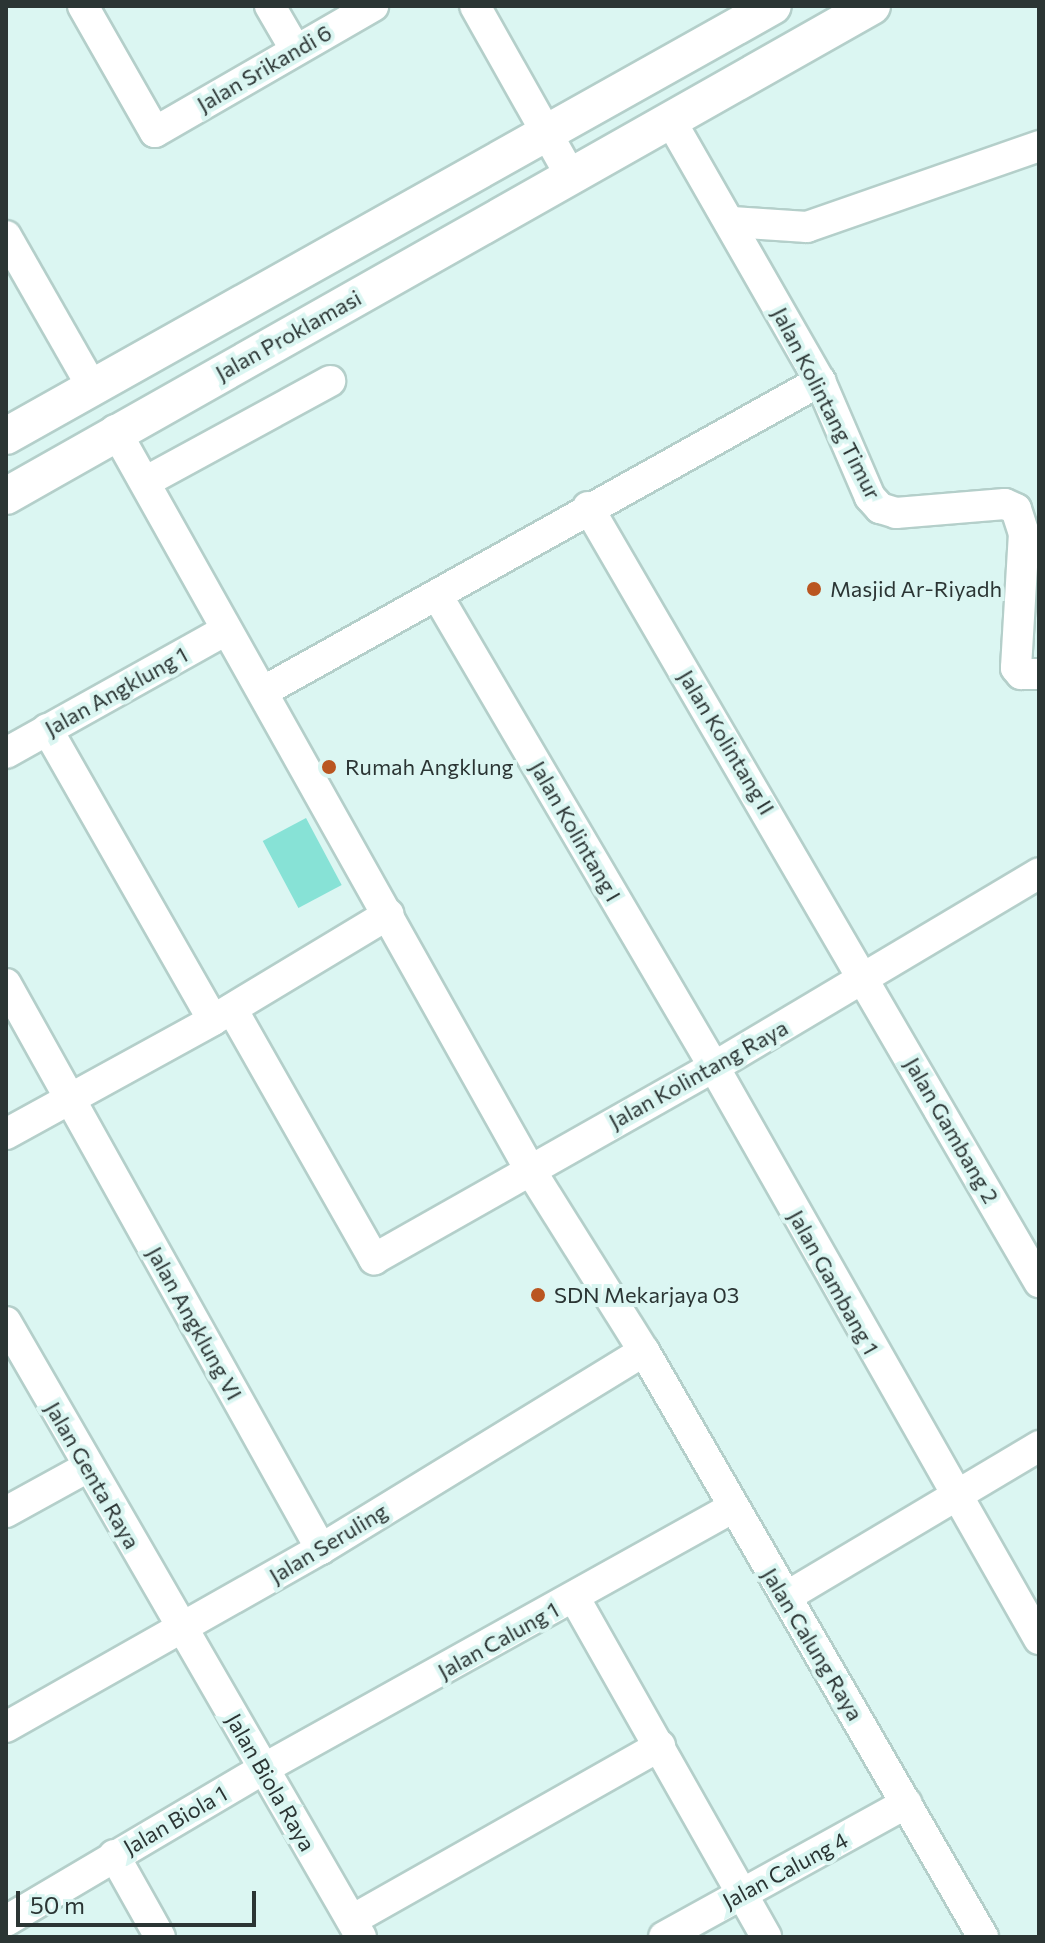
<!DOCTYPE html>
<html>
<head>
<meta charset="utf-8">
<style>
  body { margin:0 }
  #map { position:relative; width:1045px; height:1943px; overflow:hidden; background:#dbf6f2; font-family:Commissioner,sans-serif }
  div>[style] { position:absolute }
  .green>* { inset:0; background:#87e2d6; transform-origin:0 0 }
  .roads { filter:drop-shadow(2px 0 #b4cfca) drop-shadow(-2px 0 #b4cfca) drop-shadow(0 2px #b4cfca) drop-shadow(0 -2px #b4cfca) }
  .minor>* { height:30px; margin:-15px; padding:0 15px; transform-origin:15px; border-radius:15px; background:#fff }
  .tertiary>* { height:36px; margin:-18px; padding:0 18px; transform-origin:18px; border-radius:18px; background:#fff }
  .dots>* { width:22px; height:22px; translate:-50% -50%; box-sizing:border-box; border:4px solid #dbf6f2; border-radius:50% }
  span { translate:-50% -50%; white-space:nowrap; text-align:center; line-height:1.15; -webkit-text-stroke:8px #dbf6f2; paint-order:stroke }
  .street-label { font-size:22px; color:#2b3534 }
  .poi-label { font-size:22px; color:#2b3534 }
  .left { translate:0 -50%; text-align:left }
  .frame { position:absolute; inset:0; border:8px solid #2b3534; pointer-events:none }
  .scale { position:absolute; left:16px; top:1891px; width:240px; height:36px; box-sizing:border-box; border:4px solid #2b3534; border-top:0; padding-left:10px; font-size:24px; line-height:28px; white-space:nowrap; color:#2b3534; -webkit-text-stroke:6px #dbf6f2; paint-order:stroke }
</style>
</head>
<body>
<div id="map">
  <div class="green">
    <div style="left:306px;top:818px;width:76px;height:49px;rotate:62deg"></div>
  </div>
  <div class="roads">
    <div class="minor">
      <div style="left:83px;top:6px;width:145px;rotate:60.3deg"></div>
      <div style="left:155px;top:132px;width:252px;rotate:-30deg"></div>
      <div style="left:270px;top:6px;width:50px;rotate:59.8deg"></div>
      <div style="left:475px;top:6px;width:197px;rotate:60.6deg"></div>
      <div style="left:672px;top:123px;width:297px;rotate:60.2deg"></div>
      <div style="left:820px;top:381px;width:126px;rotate:66.7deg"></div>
      <div style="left:870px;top:497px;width:15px;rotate:48deg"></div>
      <div style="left:880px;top:508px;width:17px;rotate:17deg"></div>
      <div style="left:896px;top:513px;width:109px;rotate:-4.7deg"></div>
      <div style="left:1005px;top:504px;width:12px;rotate:24deg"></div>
      <div style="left:1016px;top:509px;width:25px;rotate:72deg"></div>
      <div style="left:1024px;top:533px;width:135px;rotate:93.4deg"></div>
      <div style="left:1016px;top:668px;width:8px;rotate:50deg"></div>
      <div style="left:1021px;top:674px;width:18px"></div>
      <div style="left:732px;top:222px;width:75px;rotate:3.8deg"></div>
      <div style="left:807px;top:227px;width:246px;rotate:-19.2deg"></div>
      <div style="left:6px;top:236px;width:174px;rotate:60.3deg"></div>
      <div style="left:115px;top:430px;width:846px;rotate:60.71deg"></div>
      <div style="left:529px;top:1168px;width:216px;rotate:57.9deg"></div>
      <div style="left:644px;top:1351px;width:677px;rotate:59.95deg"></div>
      <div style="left:145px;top:482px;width:211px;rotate:-28.6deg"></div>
      <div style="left:588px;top:507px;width:897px;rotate:59.8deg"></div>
      <div style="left:437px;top:595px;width:547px;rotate:59.59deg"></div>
      <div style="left:714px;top:1067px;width:658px;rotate:60.4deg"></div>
      <div style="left:264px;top:691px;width:637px;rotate:-29.14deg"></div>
      <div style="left:47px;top:729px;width:335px;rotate:60.3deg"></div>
      <div style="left:6px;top:753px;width:252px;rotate:-29.2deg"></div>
      <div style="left:6px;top:984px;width:647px;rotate:60.86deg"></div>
      <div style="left:232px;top:1009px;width:288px;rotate:60.4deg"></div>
      <div style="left:374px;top:1259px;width:390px;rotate:-29.5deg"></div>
      <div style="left:714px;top:1067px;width:378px;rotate:-30.8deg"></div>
      <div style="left:6px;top:1134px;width:236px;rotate:-28.8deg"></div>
      <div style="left:213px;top:1020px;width:205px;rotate:-31.1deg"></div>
      <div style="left:6px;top:1322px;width:710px;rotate:60deg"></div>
      <div style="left:6px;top:1512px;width:91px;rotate:-28.8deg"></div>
      <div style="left:574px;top:1597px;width:390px;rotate:60.5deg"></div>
      <div style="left:786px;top:1597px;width:295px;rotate:-30.8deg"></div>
      <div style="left:6px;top:1727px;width:362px;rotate:-29.5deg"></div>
      <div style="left:321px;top:1549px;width:379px;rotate:-31.5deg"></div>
      <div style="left:114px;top:1855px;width:94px;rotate:60.7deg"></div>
      <div style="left:352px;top:1920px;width:354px;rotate:-29.5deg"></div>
      <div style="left:6px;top:1921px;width:299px;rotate:-30.6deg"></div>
      <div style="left:263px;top:1769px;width:537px;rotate:-29.1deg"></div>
      <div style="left:664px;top:1937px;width:277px;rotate:-28.9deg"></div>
    </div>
    <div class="tertiary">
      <div style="left:6px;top:436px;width:879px;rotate:-29.28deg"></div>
      <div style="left:6px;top:496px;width:995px;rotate:-29.5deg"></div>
    </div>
  </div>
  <div class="dots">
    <div style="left:814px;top:589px;background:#ba5621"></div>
    <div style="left:329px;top:767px;background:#ba5621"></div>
    <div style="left:538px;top:1295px;background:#ba5621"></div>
  </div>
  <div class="street-label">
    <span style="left:264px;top:68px;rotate:-30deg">Jalan Srikandi 6</span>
    <span style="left:288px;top:335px;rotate:-29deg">Jalan Proklamasi</span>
    <span style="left:827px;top:403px;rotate:63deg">Jalan Kolintang Timur</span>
    <span style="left:116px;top:691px;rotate:-29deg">Jalan Angklung 1</span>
    <span style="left:727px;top:742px;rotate:59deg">Jalan Kolintang II</span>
    <span style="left:576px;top:831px;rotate:60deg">Jalan Kolintang I</span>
    <span style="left:698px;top:1074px;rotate:-29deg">Jalan Kolintang Raya</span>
    <span style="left:952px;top:1130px;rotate:60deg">Jalan Gambang 2</span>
    <span style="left:834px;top:1282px;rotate:61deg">Jalan Gambang 1</span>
    <span style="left:195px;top:1323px;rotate:61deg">Jalan Angklung VI</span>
    <span style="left:93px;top:1475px;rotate:60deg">Jalan Genta Raya</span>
    <span style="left:328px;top:1543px;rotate:-31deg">Jalan Seruling</span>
    <span style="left:498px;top:1640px;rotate:-29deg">Jalan Calung 1</span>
    <span style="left:813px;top:1644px;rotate:59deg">Jalan Calung Raya</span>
    <span style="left:271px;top:1782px;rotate:60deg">Jalan Biola Raya</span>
    <span style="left:175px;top:1820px;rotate:-30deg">Jalan Biola 1</span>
    <span style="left:785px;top:1870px;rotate:-28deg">Jalan Calung 4</span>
  </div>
  <div class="poi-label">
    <span class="left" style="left:830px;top:589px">Masjid Ar-Riyadh</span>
    <span class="left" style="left:345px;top:767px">Rumah Angklung</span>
    <span class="left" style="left:554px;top:1295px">SDN Mekarjaya 03</span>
  </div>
  <div class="frame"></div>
  <div class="scale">50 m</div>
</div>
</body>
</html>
